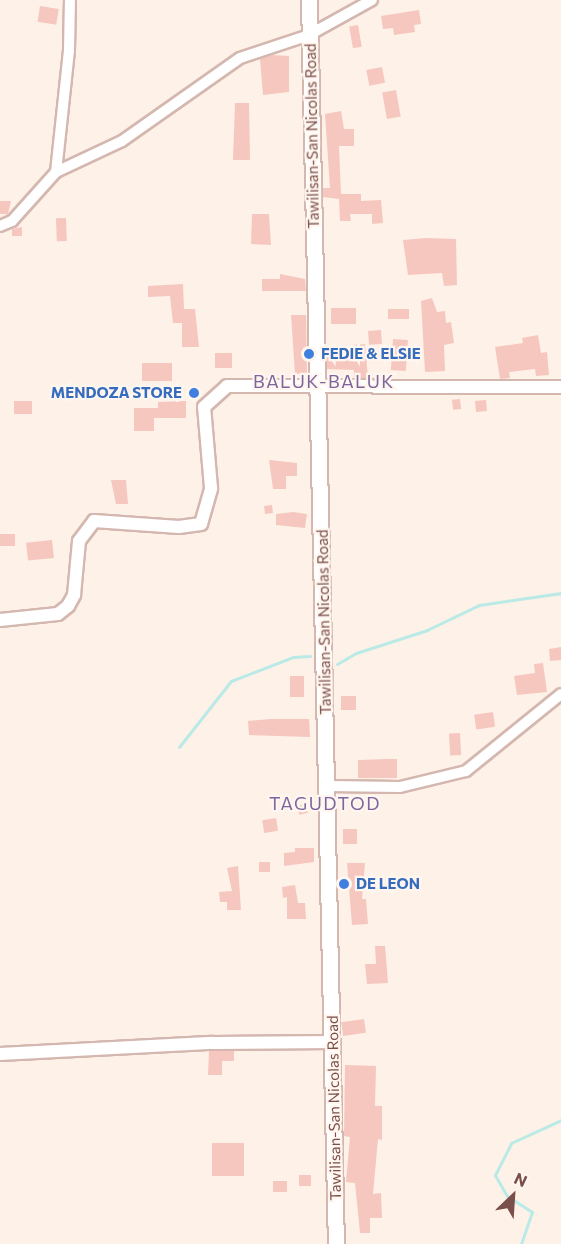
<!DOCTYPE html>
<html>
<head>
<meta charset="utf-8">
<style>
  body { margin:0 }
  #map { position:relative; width:561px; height:1244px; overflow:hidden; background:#fef1e8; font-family:Commissioner,sans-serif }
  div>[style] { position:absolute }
  .stream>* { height:3px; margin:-1.5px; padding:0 1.5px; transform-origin:1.5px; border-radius:1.5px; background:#baeae6 }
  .building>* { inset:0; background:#f6c7be; transform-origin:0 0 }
  .roads { filter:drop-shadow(2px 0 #d4b7af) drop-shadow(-2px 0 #d4b7af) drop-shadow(0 2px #d4b7af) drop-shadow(0 -2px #d4b7af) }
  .minor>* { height:10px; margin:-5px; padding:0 5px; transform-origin:5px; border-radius:5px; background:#fff }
  .tertiary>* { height:12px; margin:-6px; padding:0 6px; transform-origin:6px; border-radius:6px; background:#fff }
  .secondary>* { height:15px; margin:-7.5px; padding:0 7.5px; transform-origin:7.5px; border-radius:7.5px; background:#fff }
  .dots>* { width:16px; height:16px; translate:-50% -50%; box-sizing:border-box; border:3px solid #fff6f0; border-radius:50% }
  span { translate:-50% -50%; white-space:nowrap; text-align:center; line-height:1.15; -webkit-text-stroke:4.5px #fff6f0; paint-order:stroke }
  .street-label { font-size:15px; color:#7b4f49 }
  .shop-label { font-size:15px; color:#366cbe; font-weight:700 }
  .left { translate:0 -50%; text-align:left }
  .right { translate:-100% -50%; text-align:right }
  .quarter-label { font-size:18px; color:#7e659e; letter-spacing:1.5px }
  .north { position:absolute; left:483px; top:1166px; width:60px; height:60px; -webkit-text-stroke:4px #fff6f0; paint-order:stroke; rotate:25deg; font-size:16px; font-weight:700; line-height:24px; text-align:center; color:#7b4f49 }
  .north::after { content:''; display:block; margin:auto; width:21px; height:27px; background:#7b4f49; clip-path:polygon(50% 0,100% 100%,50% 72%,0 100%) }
</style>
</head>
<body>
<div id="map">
  <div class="stream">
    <div style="left:337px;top:664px;width:22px;rotate:-30deg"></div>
    <div style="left:356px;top:653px;width:75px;rotate:-17.9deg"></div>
    <div style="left:427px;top:630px;width:58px;rotate:-25.7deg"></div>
    <div style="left:479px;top:605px;width:83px;rotate:-8.3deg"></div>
    <div style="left:179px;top:747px;width:84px;rotate:-51.8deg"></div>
    <div style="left:231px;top:681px;width:66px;rotate:-21.2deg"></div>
    <div style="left:293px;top:657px;width:17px;rotate:-3deg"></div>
    <div style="left:521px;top:1244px;width:34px;rotate:-71deg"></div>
    <div style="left:532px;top:1212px;width:30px;rotate:-147deg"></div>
    <div style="left:507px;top:1196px;width:24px;rotate:-120deg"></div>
    <div style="left:495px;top:1175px;width:36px;rotate:-63deg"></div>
    <div style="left:511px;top:1143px;width:55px;rotate:-24.7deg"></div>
  </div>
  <div class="building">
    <div style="left:40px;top:6px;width:19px;height:16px;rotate:9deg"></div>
    <div style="clip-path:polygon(419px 10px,421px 24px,414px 25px,415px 32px,394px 35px,393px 28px,383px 29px,381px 16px)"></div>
    <div style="left:358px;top:25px;width:22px;height:9px;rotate:80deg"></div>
    <div style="clip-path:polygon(273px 55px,289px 56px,289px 92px,263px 95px,260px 59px)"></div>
    <div style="left:382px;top:67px;width:16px;height:16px;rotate:79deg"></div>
    <div style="left:396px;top:90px;width:27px;height:14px;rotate:80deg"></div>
    <div style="clip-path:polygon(235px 103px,249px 103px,250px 160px,233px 160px)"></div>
    <div style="clip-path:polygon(341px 111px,344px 129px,354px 129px,354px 146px,339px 146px,341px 194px,361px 194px,361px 201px,381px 200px,383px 223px,372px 224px,372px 214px,350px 214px,351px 221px,340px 221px,339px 199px,323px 197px,323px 188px,330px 188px,325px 114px)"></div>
    <div style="clip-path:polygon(0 201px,11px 201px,8px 214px,0 214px)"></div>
    <div style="clip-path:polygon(252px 214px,269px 214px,271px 245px,251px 244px)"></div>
    <div style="left:66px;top:218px;width:23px;height:10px;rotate:88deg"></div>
    <div style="clip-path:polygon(22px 227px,22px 236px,12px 236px,12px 229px)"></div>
    <div style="clip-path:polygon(426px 238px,456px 239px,457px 285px,444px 286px,442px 273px,408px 275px,403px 240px)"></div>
    <div style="clip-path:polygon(280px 274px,305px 279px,306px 291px,262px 291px,262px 279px,280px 279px)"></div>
    <div style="clip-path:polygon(183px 284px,184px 309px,195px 309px,199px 347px,182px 347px,182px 323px,173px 323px,170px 296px,148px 297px,148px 286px)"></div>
    <div style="clip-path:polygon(432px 298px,437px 312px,445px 311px,446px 323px,451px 322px,454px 343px,444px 345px,445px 371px,425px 372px,421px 301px)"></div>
    <div style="left:331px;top:308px;width:25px;height:16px"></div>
    <div style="left:409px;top:309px;width:10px;height:21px;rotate:90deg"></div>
    <div style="clip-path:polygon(291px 315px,306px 315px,307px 374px,295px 374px)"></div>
    <div style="left:381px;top:330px;width:14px;height:13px;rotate:86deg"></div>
    <div style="clip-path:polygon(538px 335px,541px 353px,547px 352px,549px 375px,536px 376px,535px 369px,509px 372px,510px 378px,500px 379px,495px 347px,523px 343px,522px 338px)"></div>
    <div style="left:393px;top:339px;width:15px;height:31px;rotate:4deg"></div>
    <div style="clip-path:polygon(365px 344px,368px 378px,354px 378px,354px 370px,327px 369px,326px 346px,355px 351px,354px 345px)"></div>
    <div style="left:215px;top:353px;width:17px;height:15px"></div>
    <div style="left:142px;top:363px;width:30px;height:18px"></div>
    <div style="left:460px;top:399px;width:10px;height:8px;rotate:84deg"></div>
    <div style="left:486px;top:400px;width:11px;height:11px;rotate:85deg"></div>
    <div style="left:14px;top:401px;width:18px;height:13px"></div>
    <div style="clip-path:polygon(186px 401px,186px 418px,154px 418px,154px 431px,134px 431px,134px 408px,158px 408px,158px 402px)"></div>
    <div style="clip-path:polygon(269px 460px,297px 463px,297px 476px,286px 476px,286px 489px,273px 489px)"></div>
    <div style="clip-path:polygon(111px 480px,126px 480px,128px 504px,116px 504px)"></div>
    <div style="left:272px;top:505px;width:8px;height:8px;rotate:83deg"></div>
    <div style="clip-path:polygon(293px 512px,307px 514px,305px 528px,276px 525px,276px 514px)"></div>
    <div style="left:0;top:534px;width:15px;height:12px"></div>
    <div style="left:52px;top:540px;width:18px;height:26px;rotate:84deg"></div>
    <div style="clip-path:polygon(561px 647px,561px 660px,550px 661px,549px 649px)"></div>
    <div style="clip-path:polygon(543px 663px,547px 692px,517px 695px,514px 676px,535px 673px,534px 664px)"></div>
    <div style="left:290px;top:676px;width:14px;height:21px"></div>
    <div style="left:341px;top:696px;width:15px;height:14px"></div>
    <div style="left:493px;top:712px;width:15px;height:19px;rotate:82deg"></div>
    <div style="clip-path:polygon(270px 719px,309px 719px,310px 737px,249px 735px,248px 721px)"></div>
    <div style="left:460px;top:733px;width:22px;height:11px;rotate:87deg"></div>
    <div style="clip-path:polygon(387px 759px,397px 759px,397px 778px,358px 778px,358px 760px)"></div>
    <div style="left:306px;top:804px;width:9px;height:9px;rotate:77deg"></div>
    <div style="left:276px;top:818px;width:13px;height:14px;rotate:81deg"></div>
    <div style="left:343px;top:829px;width:14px;height:15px"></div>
    <div style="clip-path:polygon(295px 848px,314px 848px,314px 862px,284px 866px,284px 853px,295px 852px)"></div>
    <div style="left:259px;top:862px;width:11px;height:10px"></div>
    <div style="clip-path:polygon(347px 863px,365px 863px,362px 899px,366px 899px,368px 924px,352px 925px)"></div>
    <div style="clip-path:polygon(238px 866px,241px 910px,227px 910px,227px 902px,220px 902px,219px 892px,232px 891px,227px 868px)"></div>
    <div style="clip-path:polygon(295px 885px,298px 903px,305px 903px,306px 919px,287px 919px,287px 897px,283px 898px,282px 887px)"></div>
    <div style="clip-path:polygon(375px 946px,385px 946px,388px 983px,367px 984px,365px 964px,376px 964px)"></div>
    <div style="left:364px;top:1019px;width:14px;height:23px;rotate:82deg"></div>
    <div style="clip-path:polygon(209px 1051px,234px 1051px,234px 1061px,222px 1061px,222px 1075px,208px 1075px)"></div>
    <div style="clip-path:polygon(345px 1065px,376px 1066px,375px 1106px,382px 1106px,382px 1140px,378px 1139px,373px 1194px,381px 1193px,382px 1218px,370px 1218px,370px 1233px,360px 1233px,355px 1183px,346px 1182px,350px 1137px,344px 1136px)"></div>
    <div style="left:212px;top:1143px;width:32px;height:33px"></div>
    <div style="left:299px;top:1175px;width:12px;height:11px"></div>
    <div style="left:273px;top:1181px;width:14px;height:11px"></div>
  </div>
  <div class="roads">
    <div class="minor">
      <div style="left:56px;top:172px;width:123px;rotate:-83.9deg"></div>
      <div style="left:69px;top:50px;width:50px;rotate:-88.9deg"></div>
      <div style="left:0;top:226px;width:13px;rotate:-23deg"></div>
      <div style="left:12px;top:221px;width:66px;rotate:-48.1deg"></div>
      <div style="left:56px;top:172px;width:73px;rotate:-25.2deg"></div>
      <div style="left:122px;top:141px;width:144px;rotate:-35.1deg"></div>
      <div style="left:240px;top:58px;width:73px;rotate:-18.4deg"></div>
      <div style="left:309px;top:35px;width:72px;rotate:-29.1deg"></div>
      <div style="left:328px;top:786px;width:72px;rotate:0.8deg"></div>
      <div style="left:400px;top:787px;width:68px;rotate:-13.6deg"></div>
      <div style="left:466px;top:771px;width:122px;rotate:-39deg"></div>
    </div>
    <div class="tertiary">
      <div style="left:0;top:620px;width:58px;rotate:-5.9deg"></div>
      <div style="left:58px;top:614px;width:13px;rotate:-39deg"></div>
      <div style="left:68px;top:606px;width:13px;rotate:-61deg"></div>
      <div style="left:74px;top:595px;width:54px;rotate:-84.7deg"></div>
      <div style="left:79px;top:541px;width:25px;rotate:-53deg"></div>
      <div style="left:94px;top:521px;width:85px;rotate:4deg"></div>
      <div style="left:179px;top:527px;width:22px;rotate:-8deg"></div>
      <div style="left:201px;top:524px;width:37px;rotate:-74deg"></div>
      <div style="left:211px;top:488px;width:81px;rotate:-94.9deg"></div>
      <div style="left:204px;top:407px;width:31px;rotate:-42deg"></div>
      <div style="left:227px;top:386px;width:334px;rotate:0.2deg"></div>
      <div style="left:0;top:1054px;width:213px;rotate:-3deg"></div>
      <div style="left:213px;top:1043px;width:120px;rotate:-0.5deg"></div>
    </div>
    <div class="secondary">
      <div style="left:309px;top:0;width:1244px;rotate:88.76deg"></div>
    </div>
  </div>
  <div class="dots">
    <div style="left:309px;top:354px;background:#3f7fe0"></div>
    <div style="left:194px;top:393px;background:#3f7fe0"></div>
    <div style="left:344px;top:884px;background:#3f7fe0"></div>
  </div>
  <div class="street-label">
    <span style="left:312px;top:136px;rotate:-91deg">Tawilisan-San Nicolas Road</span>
    <span style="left:324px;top:622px;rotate:-91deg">Tawilisan-San Nicolas Road</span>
    <span style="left:334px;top:1108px;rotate:-91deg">Tawilisan-San Nicolas Road</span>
  </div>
  <div class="shop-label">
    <span class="left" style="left:321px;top:354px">FEDIE &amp; ELSIE</span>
    <span class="right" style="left:182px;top:393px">MENDOZA STORE</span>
    <span class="left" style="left:356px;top:884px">DE LEON</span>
  </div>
  <div class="quarter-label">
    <span style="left:324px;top:381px">BALUK-BALUK</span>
    <span style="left:325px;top:803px">TAGUDTOD</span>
  </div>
  <div class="north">N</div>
</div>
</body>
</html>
